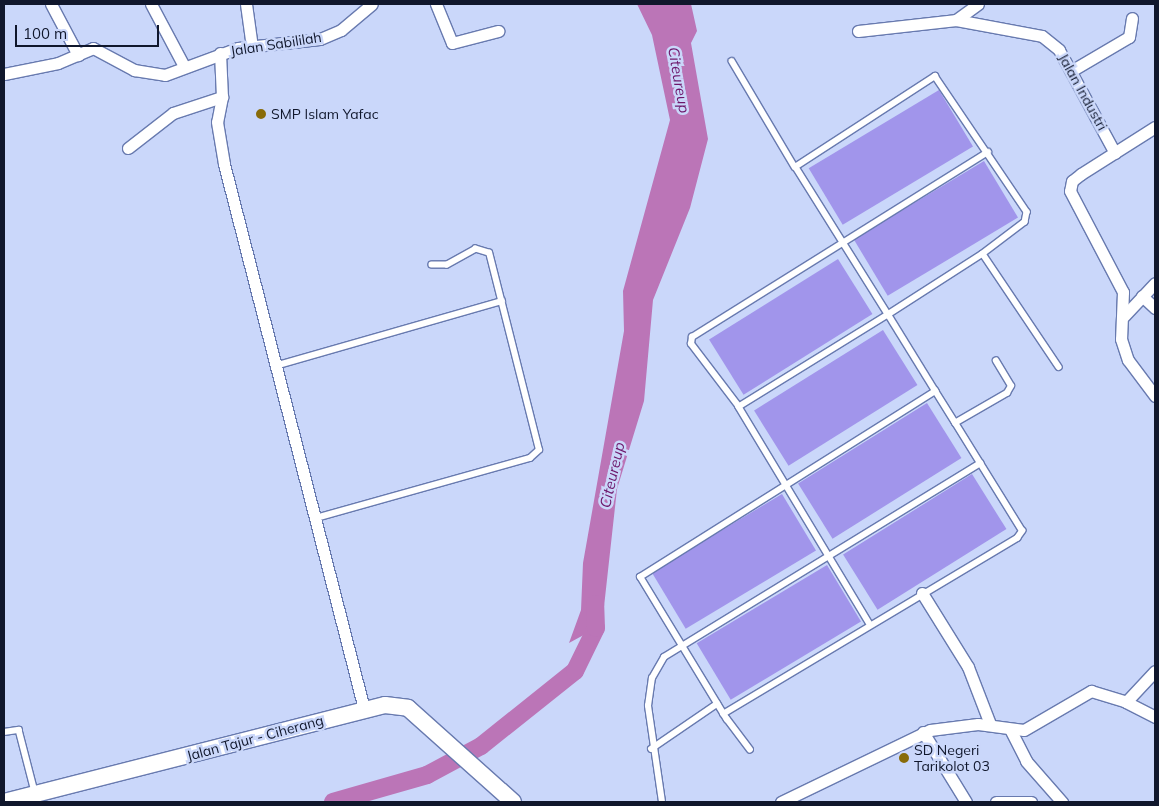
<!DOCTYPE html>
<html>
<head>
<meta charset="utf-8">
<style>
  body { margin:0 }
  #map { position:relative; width:1159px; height:806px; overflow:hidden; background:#cad7fa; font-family:Mulish,sans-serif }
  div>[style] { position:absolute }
  .water>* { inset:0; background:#bb75b7 }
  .river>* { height:18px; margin:-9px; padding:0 9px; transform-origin:9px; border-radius:9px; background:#bb75b7 }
  .building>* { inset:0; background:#a195eb; transform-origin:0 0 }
  .roads { filter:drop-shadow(1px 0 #687aaf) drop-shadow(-1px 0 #687aaf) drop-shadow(0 1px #687aaf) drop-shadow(0 -1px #687aaf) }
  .lane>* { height:5.5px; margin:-2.75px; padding:0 2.75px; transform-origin:2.75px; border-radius:2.75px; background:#fff }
  .street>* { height:11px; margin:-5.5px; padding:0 5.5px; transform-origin:5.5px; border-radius:5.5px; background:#fff }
  .secondary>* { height:16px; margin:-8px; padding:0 8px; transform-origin:8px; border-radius:8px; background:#fff }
  .dots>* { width:14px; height:14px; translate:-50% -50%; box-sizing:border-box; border:2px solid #cad7fa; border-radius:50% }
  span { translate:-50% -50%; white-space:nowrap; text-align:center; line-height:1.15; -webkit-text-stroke:5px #cad7fa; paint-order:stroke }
  .street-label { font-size:14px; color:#10172c }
  .poi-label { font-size:14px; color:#10172c }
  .left { translate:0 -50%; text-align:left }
  .water-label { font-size:15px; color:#6d176b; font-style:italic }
  .frame { position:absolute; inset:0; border:5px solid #10172c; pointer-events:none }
  .scale { position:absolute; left:15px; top:25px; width:144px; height:22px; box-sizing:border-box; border:2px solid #10172c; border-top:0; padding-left:6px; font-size:15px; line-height:18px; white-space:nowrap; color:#10172c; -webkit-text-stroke:4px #cad7fa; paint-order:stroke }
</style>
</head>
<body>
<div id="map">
  <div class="water">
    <div style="clip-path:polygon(637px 4px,691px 4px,697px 31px,691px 43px,708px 139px,690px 208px,653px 300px,644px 401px,617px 489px,602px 625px,569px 643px,581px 610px,583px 563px,624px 331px,623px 291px,670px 120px,652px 35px)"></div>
  </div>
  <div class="river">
    <div style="left:333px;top:802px;width:98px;rotate:-16deg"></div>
    <div style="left:427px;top:775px;width:61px;rotate:-28.2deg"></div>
    <div style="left:481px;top:746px;width:120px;rotate:-38.6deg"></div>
    <div style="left:575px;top:671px;width:48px;rotate:-64deg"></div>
    <div style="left:596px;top:628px;width:24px;rotate:-92deg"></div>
  </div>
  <div class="building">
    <div style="left:939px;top:90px;width:66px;height:152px;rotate:59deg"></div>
    <div style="left:984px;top:161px;width:66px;height:152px;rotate:59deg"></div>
    <div style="left:838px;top:259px;width:65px;height:152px;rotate:58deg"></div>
    <div style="left:883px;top:330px;width:65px;height:152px;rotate:58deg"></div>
    <div style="left:927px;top:403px;width:65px;height:152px;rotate:58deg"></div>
    <div style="left:972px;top:474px;width:65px;height:152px;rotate:58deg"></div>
    <div style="left:782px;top:494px;width:66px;height:152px;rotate:59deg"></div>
    <div style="left:827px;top:565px;width:66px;height:152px;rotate:59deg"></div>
  </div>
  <div class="roads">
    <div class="lane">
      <div style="left:732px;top:61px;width:123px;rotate:59.3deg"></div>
      <div style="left:983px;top:254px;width:136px;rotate:56.1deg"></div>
      <div style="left:275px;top:366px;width:236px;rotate:-16deg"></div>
      <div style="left:739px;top:407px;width:79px;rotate:-127.3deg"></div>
      <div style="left:691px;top:344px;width:7px;rotate:-82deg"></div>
      <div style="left:692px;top:337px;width:349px;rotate:-32deg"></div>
      <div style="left:955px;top:423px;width:60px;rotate:-30deg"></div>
      <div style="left:1007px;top:393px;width:8px;rotate:-60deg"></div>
      <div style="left:1011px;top:386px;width:29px;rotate:-121deg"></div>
      <div style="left:316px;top:518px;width:222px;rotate:-15.7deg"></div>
      <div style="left:530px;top:458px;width:12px;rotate:-42deg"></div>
      <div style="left:539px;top:450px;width:203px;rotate:-104.2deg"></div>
      <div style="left:489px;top:253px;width:14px;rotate:-163deg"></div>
      <div style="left:476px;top:249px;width:33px;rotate:151deg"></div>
      <div style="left:447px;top:265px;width:15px;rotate:180deg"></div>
      <div style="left:723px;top:714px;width:343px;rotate:-30.9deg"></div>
      <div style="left:1017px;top:538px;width:9px;rotate:-54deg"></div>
      <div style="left:1022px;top:531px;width:127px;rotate:-121.8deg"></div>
      <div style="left:955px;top:423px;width:38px;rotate:-122deg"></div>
      <div style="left:935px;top:391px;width:89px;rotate:-121.7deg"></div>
      <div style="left:888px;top:315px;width:175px;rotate:-122.1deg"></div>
      <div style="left:795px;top:167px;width:167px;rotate:-33deg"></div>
      <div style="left:935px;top:76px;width:164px;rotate:55.9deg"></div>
      <div style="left:1027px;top:212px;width:10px;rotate:101deg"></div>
      <div style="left:1025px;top:222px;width:53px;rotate:142.7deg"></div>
      <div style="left:983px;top:254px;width:113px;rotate:147.3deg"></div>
      <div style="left:888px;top:315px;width:175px;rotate:148.3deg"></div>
      <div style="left:739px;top:407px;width:253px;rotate:58.9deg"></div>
      <div style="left:4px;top:732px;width:15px;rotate:-8deg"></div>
      <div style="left:19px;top:730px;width:64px;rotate:75.5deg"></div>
      <div style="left:651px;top:749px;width:80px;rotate:-34.3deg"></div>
      <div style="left:750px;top:750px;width:38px;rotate:-127deg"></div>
      <div style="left:727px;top:720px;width:167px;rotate:-121.3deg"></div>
      <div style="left:640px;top:577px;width:349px;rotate:-32.2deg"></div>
      <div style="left:662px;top:802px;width:97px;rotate:-98.3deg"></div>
      <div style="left:648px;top:706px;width:28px;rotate:-82deg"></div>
      <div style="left:652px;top:678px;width:24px;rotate:-60deg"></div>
      <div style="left:664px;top:657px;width:371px;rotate:-31.5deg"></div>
    </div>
    <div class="street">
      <div style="left:51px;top:4px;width:58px;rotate:62.1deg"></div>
      <div style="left:151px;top:4px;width:70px;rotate:62deg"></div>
      <div style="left:246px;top:4px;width:43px;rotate:82.1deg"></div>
      <div style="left:436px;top:4px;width:42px;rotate:67.7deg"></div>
      <div style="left:452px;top:43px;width:48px;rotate:-14.6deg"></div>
      <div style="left:956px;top:20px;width:27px;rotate:-36deg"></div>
      <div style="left:858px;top:31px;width:99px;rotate:-6.4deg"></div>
      <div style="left:956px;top:20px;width:87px;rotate:10.5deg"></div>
      <div style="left:1042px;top:36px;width:22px;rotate:39deg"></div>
      <div style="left:1059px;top:50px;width:117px;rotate:61.5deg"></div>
      <div style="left:220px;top:53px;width:44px;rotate:87.4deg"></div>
      <div style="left:222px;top:97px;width:25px;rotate:101deg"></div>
      <div style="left:217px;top:122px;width:43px;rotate:80.5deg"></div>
      <div style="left:224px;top:164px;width:563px;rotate:75.59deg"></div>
      <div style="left:1071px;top:71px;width:67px;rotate:-30.4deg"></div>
      <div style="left:1129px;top:37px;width:19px;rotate:-81deg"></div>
      <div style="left:4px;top:74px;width:55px;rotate:-11.5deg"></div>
      <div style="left:58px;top:63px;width:38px;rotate:-23deg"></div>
      <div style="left:93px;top:48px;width:47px;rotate:28.2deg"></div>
      <div style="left:134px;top:70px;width:31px;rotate:9deg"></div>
      <div style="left:165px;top:75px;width:78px;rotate:-20.3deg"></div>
      <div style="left:238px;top:48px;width:82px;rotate:-6.3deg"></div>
      <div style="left:320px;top:39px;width:23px;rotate:-23deg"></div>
      <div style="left:341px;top:30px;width:40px;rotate:-40deg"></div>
      <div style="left:1155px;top:127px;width:88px;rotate:147.6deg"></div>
      <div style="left:1081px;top:174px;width:11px;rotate:142deg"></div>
      <div style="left:1072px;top:181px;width:10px;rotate:101deg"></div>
      <div style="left:1070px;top:191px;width:114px;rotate:62.3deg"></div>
      <div style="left:1123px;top:292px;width:47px;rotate:92.4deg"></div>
      <div style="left:1121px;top:339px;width:22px;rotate:72deg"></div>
      <div style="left:1128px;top:360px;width:45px;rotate:53.1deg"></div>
      <div style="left:128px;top:148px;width:57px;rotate:-37.9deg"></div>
      <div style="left:173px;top:113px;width:52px;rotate:-18.1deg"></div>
      <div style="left:1142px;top:296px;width:18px;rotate:43deg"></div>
      <div style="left:1124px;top:316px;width:45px;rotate:-46.8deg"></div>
      <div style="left:922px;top:593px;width:87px;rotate:58.1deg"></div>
      <div style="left:968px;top:667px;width:61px;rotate:68.9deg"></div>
      <div style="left:1126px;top:702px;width:33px;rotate:27deg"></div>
      <div style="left:1010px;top:729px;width:36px;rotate:63deg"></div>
      <div style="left:1026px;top:761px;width:55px;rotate:48.7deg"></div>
      <div style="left:923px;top:732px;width:82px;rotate:58.4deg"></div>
      <div style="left:781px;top:802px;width:165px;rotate:-25.8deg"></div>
      <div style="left:930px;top:730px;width:48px;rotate:-7.1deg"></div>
      <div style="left:978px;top:724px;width:46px;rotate:7.4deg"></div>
      <div style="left:1024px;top:730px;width:78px;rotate:-30.2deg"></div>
      <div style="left:1091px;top:691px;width:37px;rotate:17deg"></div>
      <div style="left:1126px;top:702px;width:42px;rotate:-46.9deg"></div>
      <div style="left:996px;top:802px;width:35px"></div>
    </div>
    <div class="secondary">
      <div style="left:4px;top:802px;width:393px;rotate:-14.3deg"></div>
      <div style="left:385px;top:705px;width:23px;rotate:7deg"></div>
      <div style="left:408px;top:708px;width:141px;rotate:41.8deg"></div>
    </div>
  </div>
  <div class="dots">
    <div style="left:261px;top:114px;background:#886b09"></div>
    <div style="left:904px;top:758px;background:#886b09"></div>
  </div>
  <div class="street-label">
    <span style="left:276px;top:44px;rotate:-9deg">Jalan Sabililah</span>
    <span style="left:1083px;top:92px;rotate:61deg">Jalan Industri</span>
    <span style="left:255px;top:738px;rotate:-15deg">Jalan Tajur - Ciherang</span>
  </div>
  <div class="poi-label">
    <span class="left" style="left:271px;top:114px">SMP Islam Yafac</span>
    <span class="left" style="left:914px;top:758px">SD Negeri<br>Tarikolot 03</span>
  </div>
  <div class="water-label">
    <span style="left:679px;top:80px;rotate:80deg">Citeureup</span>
    <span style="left:612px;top:475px;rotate:-77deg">Citeureup</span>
  </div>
  <div class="frame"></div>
  <div class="scale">100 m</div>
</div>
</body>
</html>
